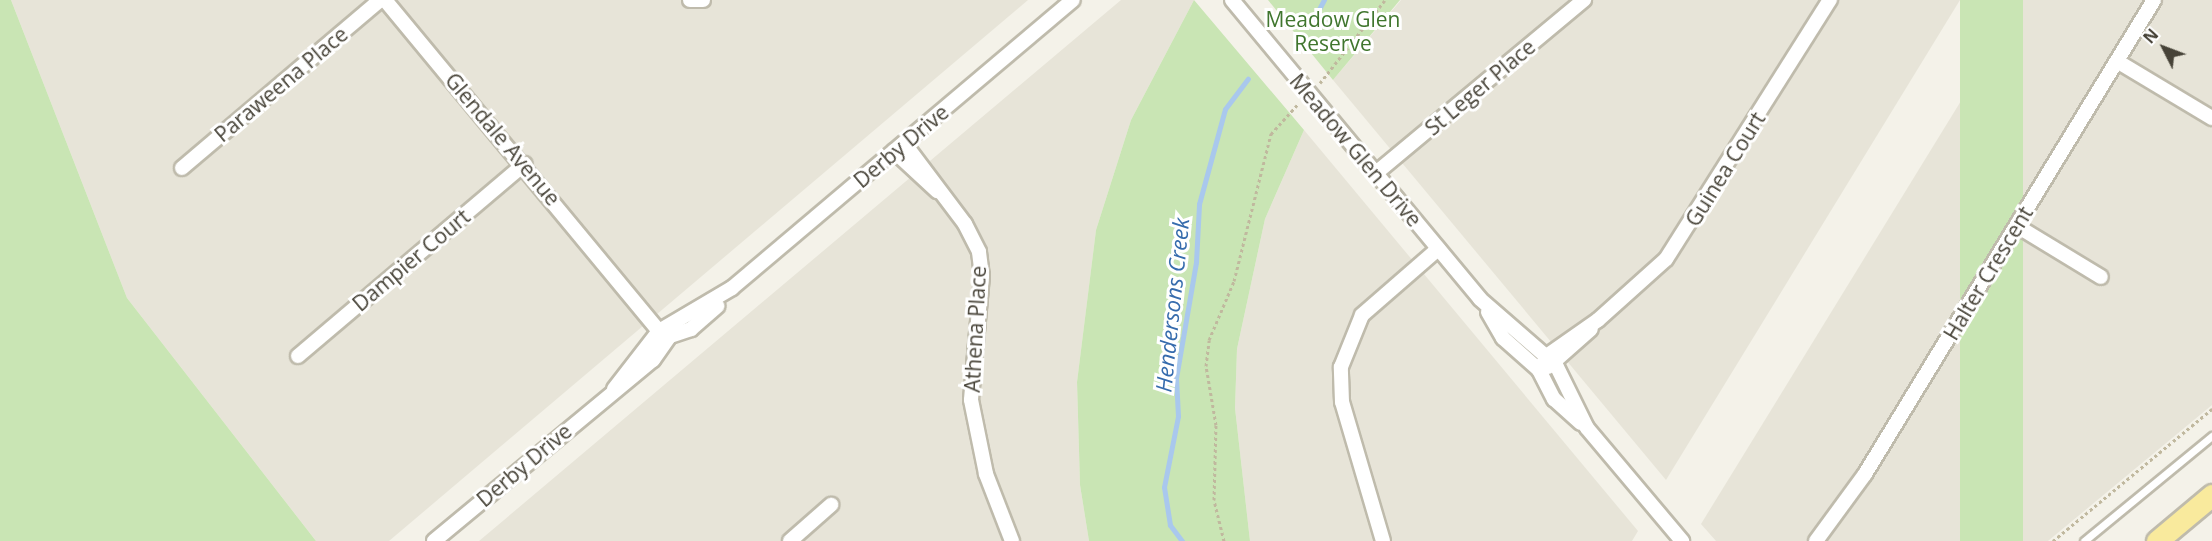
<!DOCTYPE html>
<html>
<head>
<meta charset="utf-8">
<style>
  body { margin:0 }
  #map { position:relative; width:2212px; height:541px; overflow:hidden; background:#f4f2e9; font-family:"Open Sans",sans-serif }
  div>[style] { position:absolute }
  .residential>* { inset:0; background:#e7e4d8 }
  .green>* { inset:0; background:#c9e5b4; transform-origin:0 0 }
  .stream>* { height:5px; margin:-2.5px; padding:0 2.5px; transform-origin:2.5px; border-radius:2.5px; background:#a9c8ed }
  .path>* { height:3px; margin-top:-1.5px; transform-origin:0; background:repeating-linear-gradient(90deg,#c0b89e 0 3px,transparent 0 6px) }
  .roads { filter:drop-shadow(2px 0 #bfbbac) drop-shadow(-2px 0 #bfbbac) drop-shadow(0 2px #bfbbac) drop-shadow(0 -2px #bfbbac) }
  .service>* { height:7px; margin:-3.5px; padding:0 3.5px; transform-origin:3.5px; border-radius:3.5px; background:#fff }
  .minor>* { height:14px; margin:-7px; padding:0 7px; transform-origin:7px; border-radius:7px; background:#fff }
  .primary>* { height:21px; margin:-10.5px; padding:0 10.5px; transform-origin:10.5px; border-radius:10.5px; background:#f9ea9d }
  span { translate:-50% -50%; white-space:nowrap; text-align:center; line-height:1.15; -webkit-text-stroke:6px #fff; paint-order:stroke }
  .park-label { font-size:21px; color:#40762e }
  .street-label { font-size:21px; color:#474338 }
  .water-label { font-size:22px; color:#366cad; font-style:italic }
  .north { position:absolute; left:2134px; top:18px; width:60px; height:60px; -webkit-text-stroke:4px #fff; paint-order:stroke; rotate:312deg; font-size:16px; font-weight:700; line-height:24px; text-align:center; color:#474338 }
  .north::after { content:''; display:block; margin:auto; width:21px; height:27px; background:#474338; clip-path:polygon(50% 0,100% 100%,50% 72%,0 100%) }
</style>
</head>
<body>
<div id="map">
  <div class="residential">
    <div style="clip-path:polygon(11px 0,1028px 0,389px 541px,316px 541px,127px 298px)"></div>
    <div style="clip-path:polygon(1121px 0,1194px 0,1131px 120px,1096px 230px,1077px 382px,1080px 485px,1089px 541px,479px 541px)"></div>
    <div style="clip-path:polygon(1401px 0,1960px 0,1666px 480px,1333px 80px)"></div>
    <div style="clip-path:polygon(2023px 0,2212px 0,2212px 405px,2048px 541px,1716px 541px,1701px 524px)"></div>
    <div style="clip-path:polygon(1304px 130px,1638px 531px,1632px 541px,1250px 541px,1235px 408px,1237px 349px,1265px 219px)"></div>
  </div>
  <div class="green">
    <div style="clip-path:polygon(0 0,11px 0,127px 298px,316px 541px,0 541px)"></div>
    <div style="clip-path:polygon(1194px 0,1304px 130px,1265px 219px,1237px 349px,1235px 408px,1250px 541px,1089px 541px,1080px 485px,1077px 382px,1096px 230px,1131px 120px)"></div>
    <div style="clip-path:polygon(1268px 0,1400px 0,1333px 80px)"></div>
    <div style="left:1960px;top:0;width:63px;height:563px"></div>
  </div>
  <div class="stream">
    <div style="left:1310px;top:26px;width:30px;rotate:-62deg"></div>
    <div style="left:1182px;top:541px;width:20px;rotate:-127deg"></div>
    <div style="left:1170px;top:525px;width:38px;rotate:-99deg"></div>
    <div style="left:1164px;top:487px;width:72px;rotate:-78.8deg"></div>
    <div style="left:1178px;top:416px;width:38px;rotate:-93deg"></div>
    <div style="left:1176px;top:378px;width:118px;rotate:-80.2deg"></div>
    <div style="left:1196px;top:262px;width:58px;rotate:-87deg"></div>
    <div style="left:1199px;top:204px;width:98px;rotate:-74.7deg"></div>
    <div style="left:1225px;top:109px;width:38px;rotate:-53deg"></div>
  </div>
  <div class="path">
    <div style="left:1320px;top:83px;width:105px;rotate:-51.9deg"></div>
    <div style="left:1224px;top:541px;width:42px;rotate:-103.7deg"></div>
    <div style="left:1214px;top:500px;width:75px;rotate:-88.5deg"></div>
    <div style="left:1216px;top:425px;width:60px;rotate:-99.6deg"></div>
    <div style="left:1206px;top:366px;width:26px;rotate:-83deg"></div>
    <div style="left:1209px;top:340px;width:64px;rotate:-67deg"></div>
    <div style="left:1234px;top:281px;width:152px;rotate:-75.9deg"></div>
    <div style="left:1271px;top:134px;width:40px;rotate:-48deg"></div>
    <div style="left:2053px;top:541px;width:207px;rotate:-39.7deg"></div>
  </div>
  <div class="roads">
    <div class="service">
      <div style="left:2084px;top:541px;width:166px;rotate:-39.4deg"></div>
    </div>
    <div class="minor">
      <div style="left:385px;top:0;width:430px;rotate:50.4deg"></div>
      <div style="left:659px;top:331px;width:12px;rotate:24deg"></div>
      <div style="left:690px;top:0;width:13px"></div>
      <div style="left:1232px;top:0;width:388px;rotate:50.3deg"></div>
      <div style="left:1480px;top:299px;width:101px;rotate:41deg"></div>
      <div style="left:1556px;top:365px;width:70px;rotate:63.8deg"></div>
      <div style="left:1587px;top:428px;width:148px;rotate:49.9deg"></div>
      <div style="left:2117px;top:61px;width:111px;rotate:31deg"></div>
      <div style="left:904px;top:143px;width:101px;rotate:53deg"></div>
      <div style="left:965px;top:224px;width:31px;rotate:63deg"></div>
      <div style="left:979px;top:252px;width:24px;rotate:83deg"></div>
      <div style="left:982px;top:276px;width:124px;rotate:95.1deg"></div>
      <div style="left:971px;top:400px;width:76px;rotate:78.5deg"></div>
      <div style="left:986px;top:474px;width:72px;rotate:68.8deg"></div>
      <div style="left:894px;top:151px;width:59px;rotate:42.9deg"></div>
      <div style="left:182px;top:168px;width:260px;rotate:-40.3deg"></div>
      <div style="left:1376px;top:173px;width:271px;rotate:-39.8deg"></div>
      <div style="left:2017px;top:226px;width:98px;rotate:31.3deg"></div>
      <div style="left:1488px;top:312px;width:30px;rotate:60deg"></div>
      <div style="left:1503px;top:338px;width:48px;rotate:41.6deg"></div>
      <div style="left:1539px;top:370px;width:33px;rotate:63deg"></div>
      <div style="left:1554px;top:399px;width:36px;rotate:42deg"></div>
      <div style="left:298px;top:356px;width:297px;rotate:-40.3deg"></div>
      <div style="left:1548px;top:367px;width:57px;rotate:-41.5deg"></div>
      <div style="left:1539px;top:370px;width:17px;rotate:-59deg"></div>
      <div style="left:1548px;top:355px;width:61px;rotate:-35deg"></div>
      <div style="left:1598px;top:320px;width:91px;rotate:-41.9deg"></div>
      <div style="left:1666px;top:259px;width:307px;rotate:-57.7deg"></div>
      <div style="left:614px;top:389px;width:73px;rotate:-52.2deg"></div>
      <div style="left:659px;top:331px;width:85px;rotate:-30.5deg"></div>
      <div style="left:732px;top:288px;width:446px;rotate:-40.2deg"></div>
      <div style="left:434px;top:541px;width:284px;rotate:-39.6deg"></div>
      <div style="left:653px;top:360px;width:29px;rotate:-55deg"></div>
      <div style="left:670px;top:336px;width:22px;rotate:-18deg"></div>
      <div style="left:691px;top:329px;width:35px;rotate:-41deg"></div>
      <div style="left:790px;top:541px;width:55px;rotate:-41.3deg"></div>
      <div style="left:1383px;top:541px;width:145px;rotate:-106.4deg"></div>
      <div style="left:1342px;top:402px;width:35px;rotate:-92deg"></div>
      <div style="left:1341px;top:367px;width:56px;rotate:-68deg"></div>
      <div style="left:1362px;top:315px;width:101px;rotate:-41deg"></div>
      <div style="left:1816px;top:541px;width:83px;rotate:-53.8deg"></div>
      <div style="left:1865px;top:474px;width:555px;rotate:-58.63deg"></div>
    </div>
    <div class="primary">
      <div style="left:2157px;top:541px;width:72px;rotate:-39.9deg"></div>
    </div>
  </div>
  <div class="park-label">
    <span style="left:1333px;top:31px">Meadow Glen<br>Reserve</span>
  </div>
  <div class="street-label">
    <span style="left:281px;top:84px;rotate:-40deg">Paraweena Place</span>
    <span style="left:1480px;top:87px;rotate:-40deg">St Leger Place</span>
    <span style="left:503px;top:139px;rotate:50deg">Glendale Avenue</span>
    <span style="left:901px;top:146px;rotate:-40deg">Derby Drive</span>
    <span style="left:1356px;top:150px;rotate:50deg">Meadow Glen Drive</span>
    <span style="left:1725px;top:169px;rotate:-58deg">Guinea Court</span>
    <span style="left:411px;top:260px;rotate:-40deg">Dampier Court</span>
    <span style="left:1988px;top:273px;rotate:-59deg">Halter Crescent</span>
    <span style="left:975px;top:329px;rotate:-87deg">Athena Place</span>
    <span style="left:524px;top:465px;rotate:-40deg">Derby Drive</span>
  </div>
  <div class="water-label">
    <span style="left:1172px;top:305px;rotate:-84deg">Hendersons Creek</span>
  </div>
  <div class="north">N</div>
</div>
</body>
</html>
